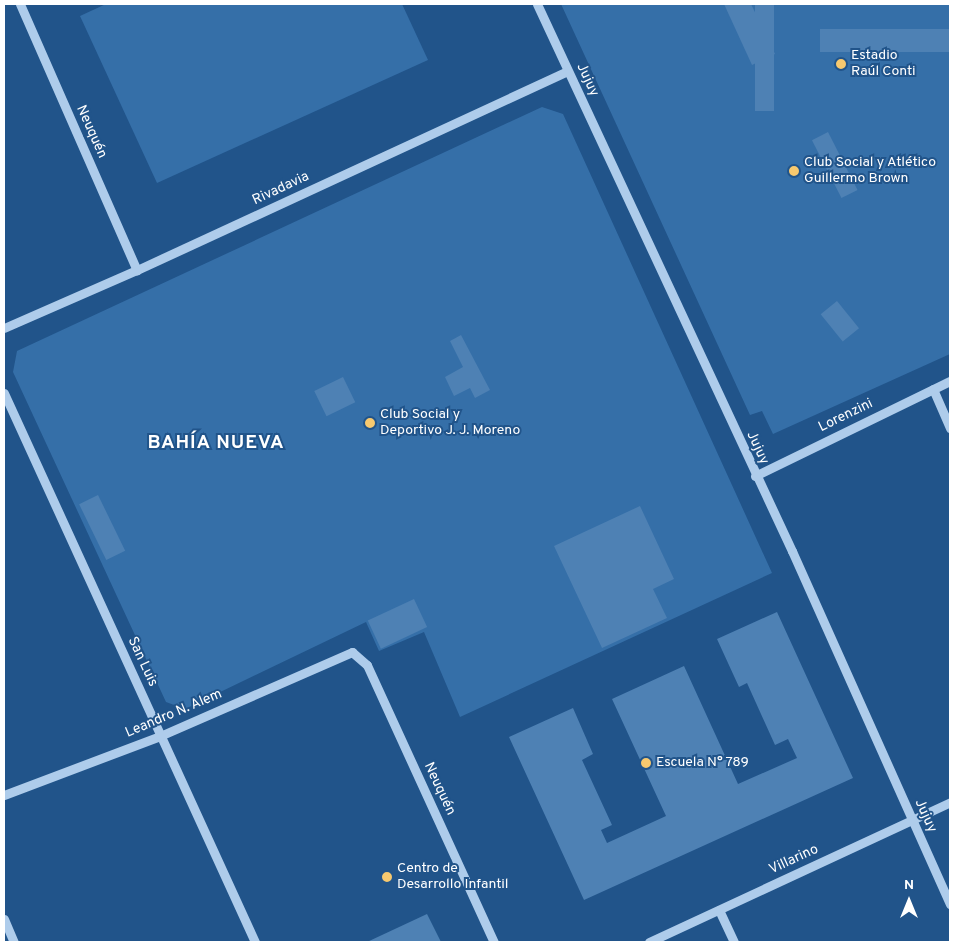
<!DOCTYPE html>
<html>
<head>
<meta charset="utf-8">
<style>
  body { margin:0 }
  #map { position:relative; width:954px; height:946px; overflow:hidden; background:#21548a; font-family:Overpass,sans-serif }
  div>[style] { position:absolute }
  .green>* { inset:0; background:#356fa8 }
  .building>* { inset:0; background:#4e81b4; transform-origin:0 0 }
  .minor>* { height:9px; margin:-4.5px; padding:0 4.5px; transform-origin:4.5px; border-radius:4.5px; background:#aecceb }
  .dots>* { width:14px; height:14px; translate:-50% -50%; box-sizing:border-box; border:2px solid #21548a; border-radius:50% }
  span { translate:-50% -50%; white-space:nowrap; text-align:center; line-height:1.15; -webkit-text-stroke:4px #21548a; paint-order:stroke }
  .poi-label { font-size:14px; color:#fff }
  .left { translate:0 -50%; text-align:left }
  .street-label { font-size:14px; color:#fff }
  .district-label { font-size:19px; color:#fff; font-weight:700; letter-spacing:1px }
  .frame { position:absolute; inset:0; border:5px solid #fff; pointer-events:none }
  .north { position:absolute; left:884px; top:876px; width:50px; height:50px; -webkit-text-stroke:4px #21548a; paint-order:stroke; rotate:0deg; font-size:14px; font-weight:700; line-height:20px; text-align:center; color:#fff }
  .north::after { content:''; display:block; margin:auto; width:18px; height:22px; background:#fff; clip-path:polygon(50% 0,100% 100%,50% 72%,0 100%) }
</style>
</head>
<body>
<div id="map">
  <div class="green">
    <div style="clip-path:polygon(106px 4px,402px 4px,428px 60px,157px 183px,80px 16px)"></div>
    <div style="clip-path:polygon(561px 4px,950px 4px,950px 354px,773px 434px,762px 411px,750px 415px)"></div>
    <div style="clip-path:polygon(542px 107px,563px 114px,772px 573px,460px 717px,424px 632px,379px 651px,366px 622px,185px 709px,166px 702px,13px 372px,17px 351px)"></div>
  </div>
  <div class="building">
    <div style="clip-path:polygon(724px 4px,751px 4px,775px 54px,752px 65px)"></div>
    <div style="left:755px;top:4px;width:19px;height:107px"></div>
    <div style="left:950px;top:29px;width:23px;height:130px;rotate:90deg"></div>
    <div style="left:828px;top:132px;width:65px;height:18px;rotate:63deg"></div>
    <div style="left:837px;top:301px;width:35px;height:21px;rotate:51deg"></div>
    <div style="clip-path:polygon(461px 335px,490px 390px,475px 398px,470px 388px,454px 396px,445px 377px,463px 367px,450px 341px)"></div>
    <div style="left:343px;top:377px;width:28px;height:32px;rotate:64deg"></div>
    <div style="left:98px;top:495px;width:62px;height:21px;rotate:64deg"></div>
    <div style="clip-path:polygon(640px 506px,674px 579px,653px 589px,667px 618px,602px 648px,554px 546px)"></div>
    <div style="left:414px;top:599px;width:31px;height:51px;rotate:65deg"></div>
    <div style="clip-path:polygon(777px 612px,853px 778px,584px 900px,509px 737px,573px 708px,593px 754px,582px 760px,612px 825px,601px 830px,607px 843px,666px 816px,612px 699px,684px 666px,738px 784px,797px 758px,788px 739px,775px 745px,747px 683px,739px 687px,717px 639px)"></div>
    <div style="clip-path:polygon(427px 914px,441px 942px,367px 942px)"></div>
  </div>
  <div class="minor">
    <div style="left:20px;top:4px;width:291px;rotate:66.3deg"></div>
    <div style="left:537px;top:4px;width:604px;rotate:65.01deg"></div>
    <div style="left:792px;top:551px;width:387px;rotate:65.9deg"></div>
    <div style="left:4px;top:328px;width:145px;rotate:-23.6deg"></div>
    <div style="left:137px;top:270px;width:474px;rotate:-24.8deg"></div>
    <div style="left:933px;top:389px;width:43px;rotate:66.4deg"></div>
    <div style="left:4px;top:393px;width:604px;rotate:65.43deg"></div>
    <div style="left:755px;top:476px;width:217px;rotate:-26deg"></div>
    <div style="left:4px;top:795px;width:167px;rotate:-20.7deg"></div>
    <div style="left:160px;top:736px;width:210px;rotate:-23.6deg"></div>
    <div style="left:352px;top:652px;width:20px;rotate:41deg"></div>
    <div style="left:367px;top:665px;width:305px;rotate:65.4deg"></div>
    <div style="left:719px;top:910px;width:35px;rotate:65deg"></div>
    <div style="left:4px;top:919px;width:25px;rotate:67deg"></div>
    <div style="left:649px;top:942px;width:332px;rotate:-24.9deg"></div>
  </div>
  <div class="dots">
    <div style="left:841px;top:64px;background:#f7c96f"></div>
    <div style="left:794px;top:171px;background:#f7c96f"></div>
    <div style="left:370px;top:423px;background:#f7c96f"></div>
    <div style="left:646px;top:763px;background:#f7c96f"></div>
    <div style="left:387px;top:877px;background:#f7c96f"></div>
  </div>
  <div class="poi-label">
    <span class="left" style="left:851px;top:64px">Estadio<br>Raúl Conti</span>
    <span class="left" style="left:804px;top:171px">Club Social y Atlético<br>Guillermo Brown</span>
    <span class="left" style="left:380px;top:423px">Club Social y<br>Deportivo J. J. Moreno</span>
    <span class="left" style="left:656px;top:763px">Escuela N° 789</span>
    <span class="left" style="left:397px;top:877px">Centro de<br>Desarrollo Infantil</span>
  </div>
  <div class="street-label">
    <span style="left:587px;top:80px;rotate:65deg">Jujuy</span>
    <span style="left:91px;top:132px;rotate:66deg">Neuquén</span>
    <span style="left:281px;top:189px;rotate:-25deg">Rivadavia</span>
    <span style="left:846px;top:416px;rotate:-26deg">Lorenzini</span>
    <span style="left:757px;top:448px;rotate:65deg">Jujuy</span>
    <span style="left:142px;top:662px;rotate:65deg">San Luis</span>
    <span style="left:174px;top:714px;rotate:-23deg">Leandro N. Alem</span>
    <span style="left:439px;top:789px;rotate:65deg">Neuquén</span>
    <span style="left:925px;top:816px;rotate:66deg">Jujuy</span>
    <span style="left:794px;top:860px;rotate:-25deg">Villarino</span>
  </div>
  <div class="district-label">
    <span style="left:216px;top:444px">BAHÍA NUEVA</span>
  </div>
  <div class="frame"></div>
  <div class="north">N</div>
</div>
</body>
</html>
